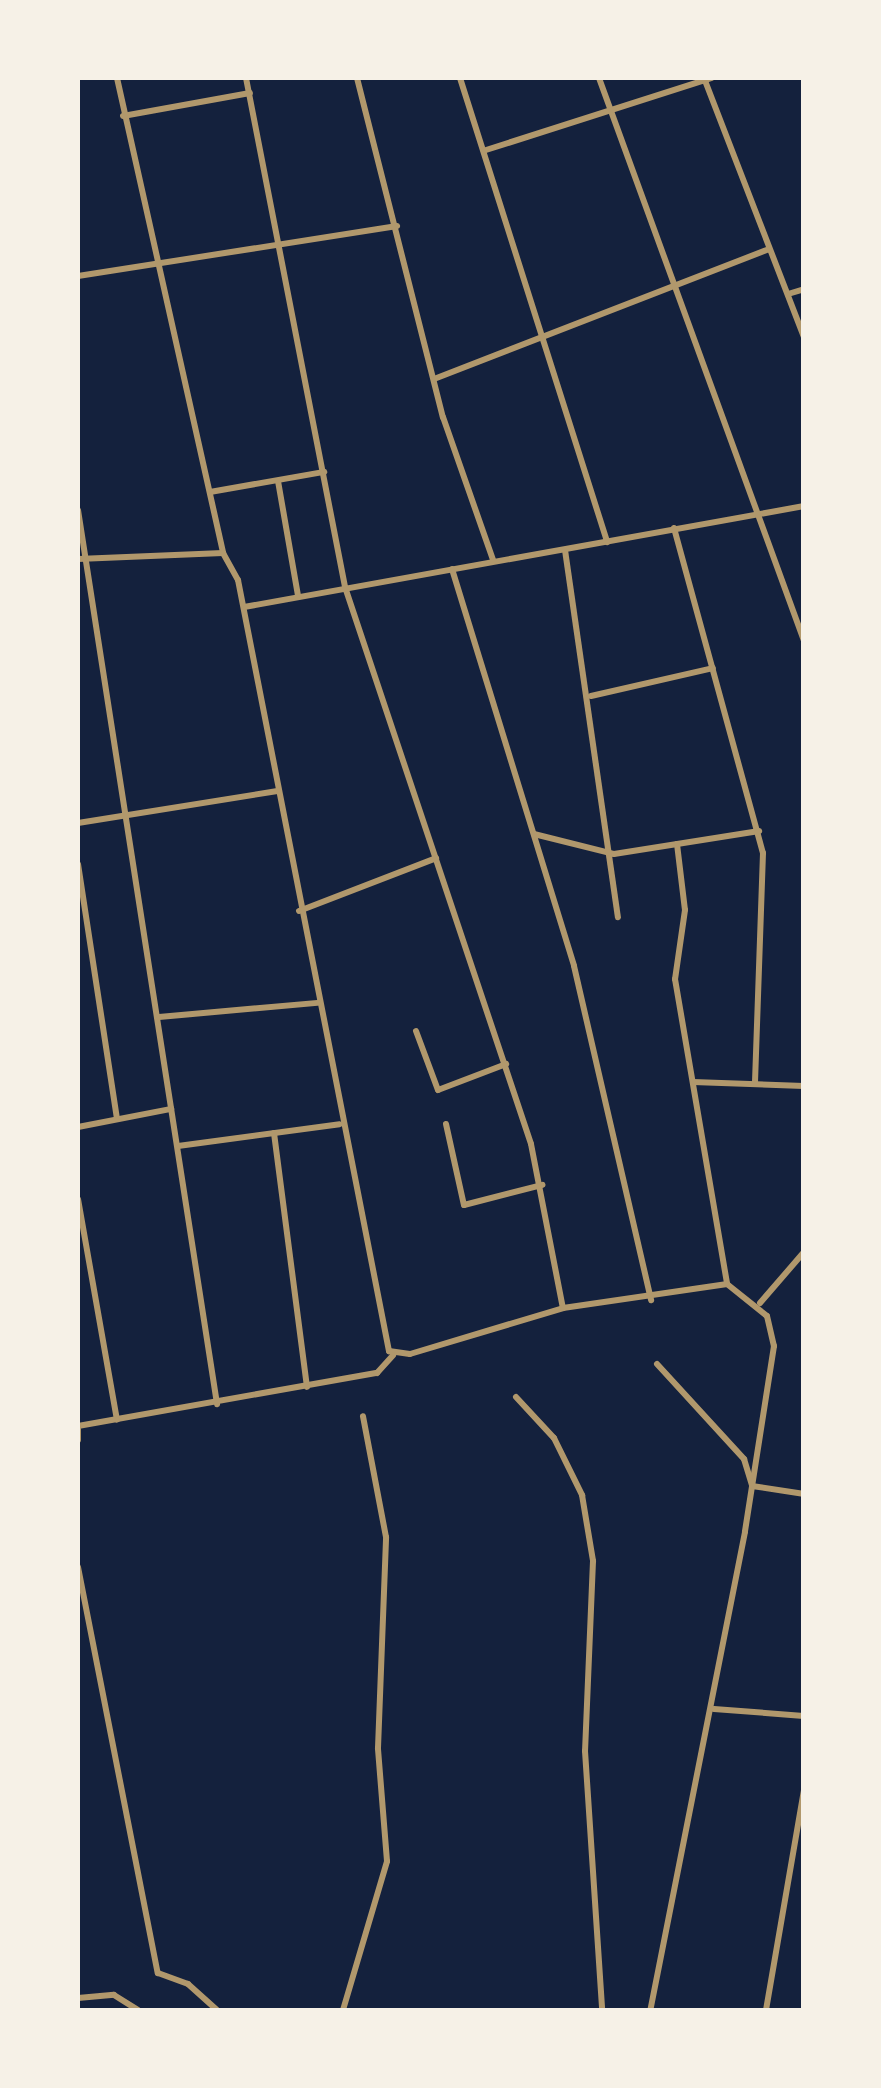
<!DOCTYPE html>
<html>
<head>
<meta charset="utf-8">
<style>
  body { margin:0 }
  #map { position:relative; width:881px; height:2088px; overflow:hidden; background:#14213d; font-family:"Nunito Sans",sans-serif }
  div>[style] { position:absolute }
  .minor>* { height:6px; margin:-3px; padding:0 3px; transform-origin:3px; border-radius:3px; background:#b1986c }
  span { translate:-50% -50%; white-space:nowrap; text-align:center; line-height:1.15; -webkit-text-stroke:10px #f6f1e7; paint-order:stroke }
  .frame { position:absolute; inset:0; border:80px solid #f6f1e7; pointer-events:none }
</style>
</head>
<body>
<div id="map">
  <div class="minor">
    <div style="left:117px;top:78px;width:487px;rotate:77.4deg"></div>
    <div style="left:246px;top:78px;width:519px;rotate:78.99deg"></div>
    <div style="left:345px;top:587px;width:587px;rotate:71.53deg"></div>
    <div style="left:531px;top:1144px;width:167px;rotate:79deg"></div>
    <div style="left:357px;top:78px;width:350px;rotate:75.8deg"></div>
    <div style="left:443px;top:417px;width:151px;rotate:70.7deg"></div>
    <div style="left:460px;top:78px;width:487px;rotate:72.4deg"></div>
    <div style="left:599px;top:78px;width:599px;rotate:69.99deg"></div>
    <div style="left:704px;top:78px;width:278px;rotate:68.9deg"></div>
    <div style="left:123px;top:116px;width:129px;rotate:-10.3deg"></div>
    <div style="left:486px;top:150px;width:237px;rotate:-17.7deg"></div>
    <div style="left:78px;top:276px;width:323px;rotate:-8.9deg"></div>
    <div style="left:788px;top:294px;width:17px;rotate:-17deg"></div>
    <div style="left:434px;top:379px;width:359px;rotate:-21.2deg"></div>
    <div style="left:278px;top:481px;width:117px;rotate:80.1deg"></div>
    <div style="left:210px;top:492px;width:116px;rotate:-10deg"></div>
    <div style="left:78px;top:510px;width:905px;rotate:81.16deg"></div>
    <div style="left:674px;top:528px;width:337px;rotate:74.7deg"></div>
    <div style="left:763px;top:853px;width:231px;rotate:92deg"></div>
    <div style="left:565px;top:550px;width:371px;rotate:81.8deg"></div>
    <div style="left:78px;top:559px;width:145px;rotate:-2.4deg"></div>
    <div style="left:223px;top:553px;width:31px;rotate:61deg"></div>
    <div style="left:238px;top:580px;width:786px;rotate:78.92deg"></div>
    <div style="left:389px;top:1351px;width:21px;rotate:8deg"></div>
    <div style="left:410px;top:1354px;width:160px;rotate:-16.7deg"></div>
    <div style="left:563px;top:1308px;width:166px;rotate:-8.3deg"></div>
    <div style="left:727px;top:1284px;width:51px;rotate:38.7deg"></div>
    <div style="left:767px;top:1316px;width:31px;rotate:77deg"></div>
    <div style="left:774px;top:1346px;width:188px;rotate:98.9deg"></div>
    <div style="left:745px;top:1532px;width:487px;rotate:101.2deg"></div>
    <div style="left:452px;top:569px;width:415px;rotate:72.9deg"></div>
    <div style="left:574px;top:966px;width:343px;rotate:77deg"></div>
    <div style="left:244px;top:607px;width:569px;rotate:-10.22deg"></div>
    <div style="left:591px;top:696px;width:125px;rotate:-12.9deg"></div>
    <div style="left:78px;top:823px;width:202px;rotate:-9.1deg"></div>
    <div style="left:534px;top:834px;width:82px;rotate:14deg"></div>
    <div style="left:614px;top:854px;width:147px;rotate:-9deg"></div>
    <div style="left:677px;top:844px;width:66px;rotate:83.1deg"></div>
    <div style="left:685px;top:910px;width:70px;rotate:98.2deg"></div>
    <div style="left:675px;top:979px;width:309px;rotate:80.3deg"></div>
    <div style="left:78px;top:864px;width:257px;rotate:81.3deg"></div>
    <div style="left:299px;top:911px;width:147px;rotate:-21.1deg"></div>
    <div style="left:159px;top:1017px;width:159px;rotate:-5.1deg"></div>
    <div style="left:416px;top:1031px;width:63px;rotate:69.6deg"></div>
    <div style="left:438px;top:1090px;width:73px;rotate:-20.9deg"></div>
    <div style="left:693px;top:1082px;width:111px;rotate:2.1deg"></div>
    <div style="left:446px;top:1124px;width:83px;rotate:77.5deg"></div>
    <div style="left:464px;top:1205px;width:81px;rotate:-14.4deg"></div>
    <div style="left:78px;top:1127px;width:95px;rotate:-11deg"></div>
    <div style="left:274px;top:1133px;width:256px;rotate:82.6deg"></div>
    <div style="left:178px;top:1146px;width:163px;rotate:-7.7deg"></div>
    <div style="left:78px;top:1199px;width:224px;rotate:80deg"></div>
    <div style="left:760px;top:1303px;width:67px;rotate:-49.2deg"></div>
    <div style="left:657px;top:1364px;width:129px;rotate:47.5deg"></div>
    <div style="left:744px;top:1459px;width:28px;rotate:73deg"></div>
    <div style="left:752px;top:1486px;width:53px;rotate:8.7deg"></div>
    <div style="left:516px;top:1397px;width:56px;rotate:47.2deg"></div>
    <div style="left:554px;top:1438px;width:64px;rotate:63.8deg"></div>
    <div style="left:582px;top:1495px;width:67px;rotate:80.5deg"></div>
    <div style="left:593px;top:1561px;width:190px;rotate:92.4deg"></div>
    <div style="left:585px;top:1751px;width:260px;rotate:86.2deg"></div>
    <div style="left:78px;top:1426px;width:304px;rotate:-10.1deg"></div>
    <div style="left:377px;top:1373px;width:24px;rotate:-48deg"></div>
    <div style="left:78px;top:1429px;width:11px;rotate:90deg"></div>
    <div style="left:78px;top:1567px;width:414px;rotate:78.9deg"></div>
    <div style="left:158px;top:1973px;width:32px;rotate:20deg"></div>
    <div style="left:188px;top:1984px;width:39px;rotate:42deg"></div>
    <div style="left:714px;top:1709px;width:90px;rotate:4.4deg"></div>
    <div style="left:78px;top:1998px;width:36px;rotate:-5deg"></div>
    <div style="left:114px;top:1995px;width:28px;rotate:32deg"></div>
    <div style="left:343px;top:2010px;width:155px;rotate:-73.5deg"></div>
    <div style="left:387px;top:1861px;width:113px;rotate:-94.6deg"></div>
    <div style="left:378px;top:1748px;width:211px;rotate:-87.8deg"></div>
    <div style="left:386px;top:1537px;width:123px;rotate:-100.8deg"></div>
    <div style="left:766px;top:2010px;width:224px;rotate:-80.2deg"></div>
  </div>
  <div class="frame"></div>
</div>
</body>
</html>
